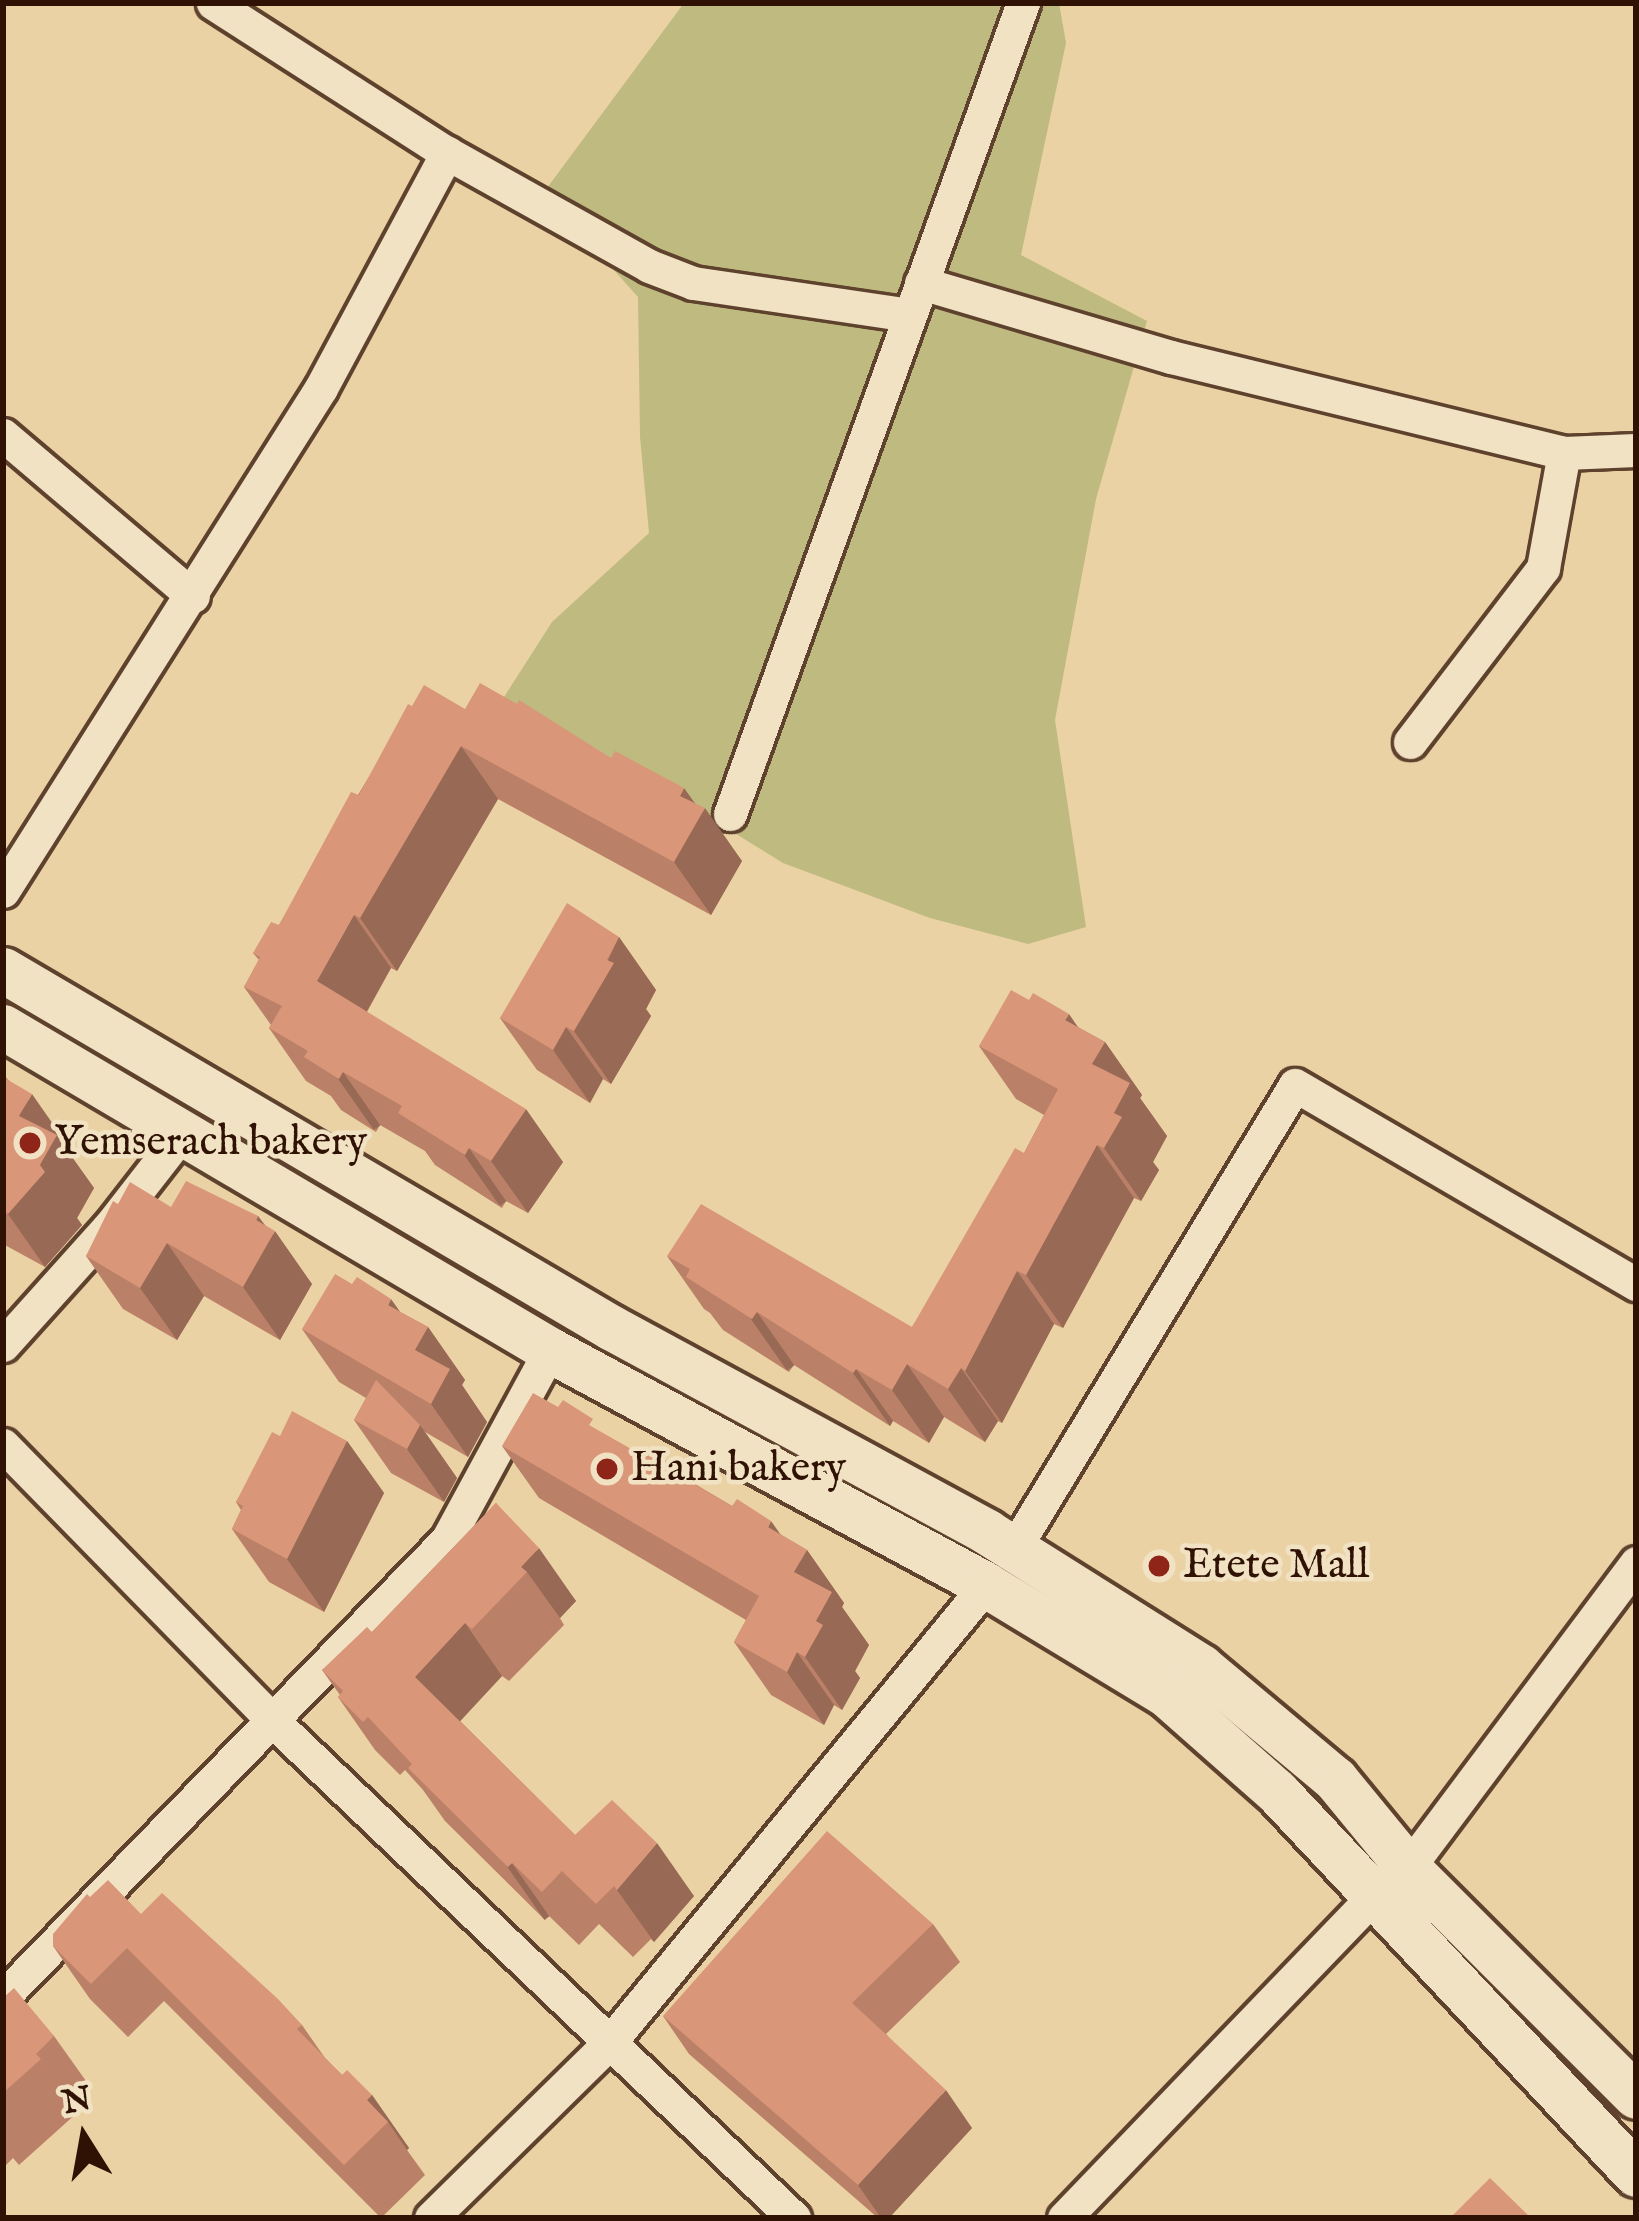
<!DOCTYPE html>
<html>
<head>
<meta charset="utf-8">
<style>
  body { margin:0 }
  #map { position:relative; width:1639px; height:2221px; overflow:hidden; background:#ead2a4; font-family:"IM FELL English",serif }
  div>[style] { position:absolute }
  .green>* { inset:0; background:#bfba80 }
  .roads { filter:drop-shadow(3px 0 #5e422d) drop-shadow(-3px 0 #5e422d) drop-shadow(0 3px #5e422d) drop-shadow(0 -3px #5e422d) }
  .street>* { height:33px; margin:-16.5px; padding:0 16.5px; transform-origin:16.5px; border-radius:16.5px; background:#f1e2c4 }
  .secondary>* { height:45px; margin:-22.5px; padding:0 22.5px; transform-origin:22.5px; border-radius:22.5px; background:#f1e2c4 }
  .wall>* { inset:0; background:#bb8168 }
  .shaded-wall>* { inset:0; background:#986955; transform-origin:0 0 }
  .building>* { inset:0; background:#d99679 }
  .dots>* { width:33px; height:33px; translate:-50% -50%; box-sizing:border-box; border:6px solid #f1e2c4; border-radius:50% }
  span { translate:-50% -50%; white-space:nowrap; text-align:center; line-height:1.15; -webkit-text-stroke:9px #f1e2c4; paint-order:stroke }
  .poi-label { font-size:42px; color:#301205 }
  .left { translate:0 -50%; text-align:left }
  .frame { position:absolute; inset:0; border:6px solid #301205; pointer-events:none }
  .north { position:absolute; left:24px; top:2077px; width:120px; height:120px; -webkit-text-stroke:9px #f1e2c4; paint-order:stroke; rotate:349deg; font-size:33px; font-weight:700; line-height:48px; text-align:center; color:#301205 }
  .north::after { content:''; display:block; margin:auto; width:42px; height:54px; background:#301205; clip-path:polygon(50% 0,100% 100%,50% 72%,0 100%) }
</style>
</head>
<body>
<div id="map">
  <div class="green">
    <div style="clip-path:polygon(684px 3px,1059px 3px,1066px 43px,1021px 255px,1147px 321px,1096px 499px,1055px 720px,1086px 927px,1028px 944px,930px 918px,783px 863px,654px 783px,497px 708px,552px 622px,649px 533px,640px 437px,638px 297px,544px 192px)"></div>
  </div>
  <div class="roads">
    <div class="street">
      <div style="left:213px;top:3px;width:278px;rotate:32.7deg"></div>
      <div style="left:447px;top:153px;width:231px;rotate:29.2deg"></div>
      <div style="left:649px;top:266px;width:47px;rotate:21.1deg"></div>
      <div style="left:693px;top:283px;width:218px;rotate:8.4deg"></div>
      <div style="left:921px;top:283px;width:261px;rotate:16.5deg"></div>
      <div style="left:1171px;top:357px;width:405px;rotate:13.7deg"></div>
      <div style="left:1564px;top:453px;width:72px;rotate:-2.4deg"></div>
      <div style="left:3px;top:435px;width:249px;rotate:40.3deg"></div>
      <div style="left:1410px;top:742px;width:219px;rotate:-52.6deg"></div>
      <div style="left:1543px;top:568px;width:117px;rotate:-79.7deg"></div>
      <div style="left:730px;top:814px;width:862px;rotate:-70.14deg"></div>
      <div style="left:3px;top:891px;width:595px;rotate:-57.7deg"></div>
      <div style="left:321px;top:388px;width:267px;rotate:-61.8deg"></div>
      <div style="left:3px;top:1345px;width:159px;rotate:-48.1deg"></div>
      <div style="left:109px;top:1227px;width:120px;rotate:-52.1deg"></div>
      <div style="left:3px;top:1445px;width:388px;rotate:45.6deg"></div>
      <div style="left:274px;top:1722px;width:719px;rotate:43.65deg"></div>
      <div style="left:1014px;top:1549px;width:542px;rotate:-58.8deg"></div>
      <div style="left:1295px;top:1085px;width:395px;rotate:30.3deg"></div>
      <div style="left:3px;top:1997px;width:637px;rotate:-45.83deg"></div>
      <div style="left:447px;top:1540px;width:216px;rotate:-61.5deg"></div>
      <div style="left:431px;top:2218px;width:251px;rotate:-44.5deg"></div>
      <div style="left:610px;top:2042px;width:592px;rotate:-50.55deg"></div>
      <div style="left:1064px;top:2218px;width:448px;rotate:-46.1deg"></div>
      <div style="left:1375px;top:1895px;width:43px;rotate:-39.3deg"></div>
      <div style="left:1408px;top:1868px;width:381px;rotate:-53.2deg"></div>
    </div>
    <div class="secondary">
      <div style="left:3px;top:970px;width:706px;rotate:30.45deg"></div>
      <div style="left:612px;top:1328px;width:427px;rotate:28.5deg"></div>
      <div style="left:987px;top:1532px;width:253px;rotate:32.2deg"></div>
      <div style="left:1201px;top:1667px;width:175px;rotate:39.9deg"></div>
      <div style="left:1335px;top:1779px;width:115px;rotate:50.6deg"></div>
      <div style="left:1408px;top:1868px;width:322px;rotate:45deg"></div>
      <div style="left:3px;top:1027px;width:635px;rotate:30.56deg"></div>
      <div style="left:550px;top:1350px;width:495px;rotate:28.3deg"></div>
      <div style="left:986px;top:1585px;width:210px;rotate:31.2deg"></div>
      <div style="left:1166px;top:1694px;width:148px;rotate:41.4deg"></div>
      <div style="left:1277px;top:1792px;width:524px;rotate:46.78deg"></div>
    </div>
  </div>
  <div class="wall">
    <div style="clip-path:polygon(412px 706px,465px 709px,611px 758px,695px 803px,742px 861px,711px 915px,498px 799px,397px 971px,391px 968px,367px 1012px,563px 1162px,528px 1213px,506px 1201px,502px 1208px,435px 1165px,425px 1151px,380px 1125px,376px 1132px,341px 1110px,331px 1096px,306px 1081px,269px 1028px,271px 1025px,244px 987px,259px 960px,253px 953px,279px 925px)"></div>
    <div style="clip-path:polygon(619px 937px,656px 990px,646px 1009px,651px 1016px,611px 1084px,603px 1079px,590px 1103px,537px 1070px,500px 1018px)"></div>
    <div style="clip-path:polygon(1029px 1000px,1105px 1042px,1142px 1095px,1140px 1098px,1167px 1136px,1153px 1162px,1159px 1170px,1141px 1201px,1134px 1198px,1063px 1328px,1054px 1324px,1002px 1423px,998px 1421px,985px 1442px,944px 1417px,929px 1443px,893px 1421px,890px 1426px,794px 1365px,789px 1372px,723px 1330px,710px 1313px,704px 1309px,667px 1256px,912px 1327px,1024px 1153px,1044px 1115px,1016px 1099px,979px 1046px)"></div>
    <div style="clip-path:polygon(3px 1074px,69px 1147px,67px 1150px,94px 1188px,77px 1218px,82px 1225px,45px 1267px,3px 1244px)"></div>
    <div style="clip-path:polygon(118px 1204px,171px 1207px,258px 1216px,312px 1284px,280px 1340px,204px 1296px,177px 1340px,123px 1309px,86px 1256px)"></div>
    <div style="clip-path:polygon(400px 1312px,428px 1327px,465px 1380px,462px 1385px,487px 1422px,468px 1457px,425px 1432px,457px 1478px,444px 1502px,391px 1473px,354px 1420px,366px 1398px,339px 1382px,302px 1329px)"></div>
    <div style="clip-path:polygon(602px 1433px,645px 1457px,679px 1468px,688px 1480px,807px 1550px,844px 1603px,842px 1607px,869px 1645px,855px 1671px,860px 1678px,842px 1710px,834px 1705px,824px 1725px,771px 1695px,734px 1642px,746px 1620px,539px 1498px,502px 1446px)"></div>
    <div style="clip-path:polygon(280px 1436px,347px 1441px,384px 1493px,324px 1612px,269px 1582px,232px 1529px,241px 1510px,236px 1502px)"></div>
    <div style="clip-path:polygon(496px 1503px,576px 1601px,560px 1618px,564px 1625px,509px 1681px,502px 1676px,460px 1721px,575px 1835px,694px 1896px,654px 1942px,651px 1939px,633px 1957px,599px 1924px,579px 1945px,549px 1916px,545px 1920px,445px 1821px,423px 1790px,405px 1770px,400px 1775px,375px 1750px,338px 1697px,340px 1695px,322px 1670px,372px 1632px)"></div>
    <div style="clip-path:polygon(90px 1897px,141px 1914px,302px 2025px,325px 2058px,342px 2075px,372px 2095px,409px 2148px,407px 2150px,425px 2175px,381px 2218px,164px 2001px,128px 2037px,90px 1999px,53px 1946px)"></div>
    <div style="clip-path:polygon(933px 1924px,960px 1962px,886px 2034px,972px 2128px,889px 2218px,878px 2218px,689px 2054px,663px 2016px)"></div>
    <div style="clip-path:polygon(3px 1998px,54px 2036px,91px 2088px,74px 2106px,78px 2112px,19px 2165px,13px 2158px,3px 2168px)"></div>
  </div>
  <div class="shaded-wall">
    <div style="clip-path:polygon(461px 746px,498px 799px,397px 971px,360px 918px)"></div>
    <div style="clip-path:polygon(684px 788px,702px 813px,705px 808px,742px 861px,711px 915px,674px 862px,680px 796px)"></div>
    <div style="clip-path:polygon(354px 915px,391px 968px,354px 1034px,317px 981px)"></div>
    <div style="clip-path:polygon(619px 937px,656px 990px,646px 1009px,651px 1016px,611px 1084px,574px 1031px)"></div>
    <div style="clip-path:polygon(1069px 1014px,1097px 1055px,1105px 1042px,1142px 1095px,1140px 1098px,1167px 1136px,1153px 1162px,1159px 1170px,1141px 1201px,1104px 1148px,1065px 1020px)"></div>
    <div style="clip-path:polygon(566px 1027px,603px 1079px,590px 1103px,553px 1050px)"></div>
    <div style="left:343px;top:1072px;width:65px;height:8px;rotate:55deg"></div>
    <div style="clip-path:polygon(3px 1074px,25px 1106px,32px 1094px,69px 1147px,67px 1150px,94px 1188px,77px 1218px,82px 1225px,45px 1267px,8px 1214px,40px 1165px,19px 1116px,3px 1086px)"></div>
    <div style="clip-path:polygon(526px 1109px,563px 1162px,528px 1213px,491px 1161px)"></div>
    <div style="clip-path:polygon(1097px 1145px,1134px 1198px,1063px 1328px,1026px 1275px)"></div>
    <div style="left:469px;top:1148px;width:65px;height:8px;rotate:55deg"></div>
    <div style="clip-path:polygon(258px 1216px,272px 1236px,275px 1231px,312px 1284px,280px 1340px,243px 1287px)"></div>
    <div style="clip-path:polygon(167px 1243px,204px 1296px,177px 1340px,140px 1288px)"></div>
    <div style="clip-path:polygon(1017px 1271px,1054px 1324px,1002px 1423px,965px 1371px)"></div>
    <div style="clip-path:polygon(391px 1299px,420px 1340px,428px 1327px,465px 1380px,462px 1385px,487px 1422px,468px 1457px,431px 1404px,415px 1350px,388px 1305px)"></div>
    <div style="left:757px;top:1312px;width:65px;height:9px;rotate:55deg"></div>
    <div style="clip-path:polygon(907px 1364px,944px 1417px,929px 1443px,892px 1390px)"></div>
    <div style="clip-path:polygon(961px 1368px,998px 1421px,985px 1442px,948px 1389px)"></div>
    <div style="clip-path:polygon(856px 1369px,893px 1421px,890px 1426px,853px 1373px)"></div>
    <div style="clip-path:polygon(420px 1425px,457px 1478px,444px 1502px,407px 1449px)"></div>
    <div style="clip-path:polygon(347px 1441px,384px 1493px,324px 1612px,287px 1559px)"></div>
    <div style="clip-path:polygon(771px 1521px,800px 1562px,807px 1550px,844px 1603px,842px 1607px,869px 1645px,855px 1671px,860px 1678px,842px 1710px,805px 1657px,794px 1572px,768px 1527px)"></div>
    <div style="clip-path:polygon(539px 1548px,576px 1601px,560px 1618px,527px 1572px,521px 1567px)"></div>
    <div style="clip-path:polygon(465px 1623px,502px 1676px,452px 1730px,415px 1677px)"></div>
    <div style="clip-path:polygon(797px 1652px,834px 1705px,824px 1725px,787px 1672px)"></div>
    <div style="clip-path:polygon(657px 1843px,694px 1896px,654px 1942px,617px 1890px)"></div>
    <div style="left:512px;top:1863px;width:65px;height:6px;rotate:55deg"></div>
    <div style="clip-path:polygon(946px 2090px,972px 2128px,889px 2218px,881px 2218px,858px 2185px)"></div>
    <div style="clip-path:polygon(372px 2095px,409px 2148px,407px 2150px,388px 2122px,367px 2100px)"></div>
  </div>
  <div class="building">
    <div style="clip-path:polygon(480px 683px,517px 704px,519px 700px,611px 758px,615px 751px,684px 788px,680px 796px,705px 808px,674px 862px,461px 746px,360px 918px,354px 915px,317px 981px,526px 1109px,491px 1161px,469px 1148px,465px 1155px,398px 1113px,402px 1106px,343px 1072px,339px 1079px,304px 1057px,308px 1051px,269px 1028px,282px 1006px,244px 987px,260px 957px,253px 953px,271px 922px,279px 925px,351px 792px,359px 795px,408px 704px,412px 706px,424px 685px,465px 709px)"></div>
    <div style="clip-path:polygon(567px 903px,619px 937px,607px 960px,614px 963px,574px 1031px,566px 1027px,553px 1050px,500px 1018px)"></div>
    <div style="clip-path:polygon(1011px 990px,1029px 1000px,1033px 993px,1069px 1014px,1065px 1020px,1105px 1042px,1092px 1064px,1130px 1083px,1114px 1113px,1122px 1117px,1104px 1148px,1097px 1145px,1026px 1275px,1017px 1271px,965px 1371px,961px 1368px,948px 1389px,907px 1364px,892px 1390px,856px 1369px,853px 1373px,757px 1312px,752px 1319px,686px 1277px,690px 1269px,667px 1256px,701px 1204px,912px 1327px,1015px 1148px,1024px 1153px,1058px 1089px,979px 1046px)"></div>
    <div style="clip-path:polygon(3px 1077px,32px 1094px,19px 1116px,57px 1135px,40px 1165px,45px 1172px,8px 1214px,3px 1211px)"></div>
    <div style="clip-path:polygon(186px 1181px,258px 1216px,256px 1220px,275px 1231px,243px 1287px,167px 1243px,140px 1288px,86px 1256px,113px 1201px,118px 1204px,130px 1182px,171px 1207px)"></div>
    <div style="clip-path:polygon(335px 1274px,352px 1284px,357px 1277px,391px 1299px,388px 1305px,428px 1327px,415px 1350px,450px 1369px,431px 1404px,302px 1329px)"></div>
    <div style="clip-path:polygon(376px 1380px,420px 1425px,407px 1449px,354px 1420px)"></div>
    <div style="clip-path:polygon(533px 1393px,558px 1407px,563px 1400px,593px 1419px,589px 1425px,645px 1457px,649px 1451px,679px 1468px,676px 1474px,732px 1506px,737px 1499px,771px 1521px,768px 1527px,807px 1550px,794px 1572px,832px 1592px,816px 1621px,823px 1625px,805px 1657px,797px 1652px,787px 1672px,734px 1642px,759px 1596px,502px 1446px)"></div>
    <div style="clip-path:polygon(292px 1411px,347px 1441px,287px 1559px,232px 1529px,243px 1506px,236px 1502px,272px 1432px,280px 1436px)"></div>
    <div style="clip-path:polygon(496px 1503px,539px 1548px,521px 1567px,527px 1572px,472px 1629px,465px 1623px,415px 1677px,575px 1835px,612px 1800px,657px 1843px,617px 1890px,614px 1886px,596px 1904px,562px 1871px,542px 1892px,512px 1863px,508px 1867px,408px 1768px,412px 1764px,368px 1717px,363px 1722px,338px 1697px,343px 1691px,322px 1670px,367px 1627px,372px 1632px)"></div>
    <div style="clip-path:polygon(827px 1831px,933px 1924px,852px 2003px,946px 2090px,858px 2185px,663px 2016px)"></div>
    <div style="clip-path:polygon(108px 1880px,141px 1914px,162px 1893px,278px 1999px,302px 2025px,297px 2029px,342px 2075px,347px 2070px,372px 2095px,367px 2100px,388px 2122px,344px 2165px,127px 1948px,91px 1984px,53px 1946px,53px 1934px,87px 1894px,90px 1897px)"></div>
    <div style="clip-path:polygon(14px 1988px,54px 2036px,36px 2054px,41px 2059px,3px 2093px,3px 1998px)"></div>
    <div style="clip-path:polygon(1490px 2178px,1531px 2218px,1450px 2218px)"></div>
  </div>
  <div class="dots">
    <div style="left:30px;top:1143px;background:#8f2418"></div>
    <div style="left:607px;top:1469px;background:#8f2418"></div>
    <div style="left:1159px;top:1566px;background:#8f2418"></div>
  </div>
  <div class="poi-label">
    <span class="left" style="left:54px;top:1143px">Yemserach bakery</span>
    <span class="left" style="left:631px;top:1469px">Hani bakery</span>
    <span class="left" style="left:1183px;top:1566px">Etete Mall</span>
  </div>
  <div class="frame"></div>
  <div class="north">N</div>
</div>
</body>
</html>
